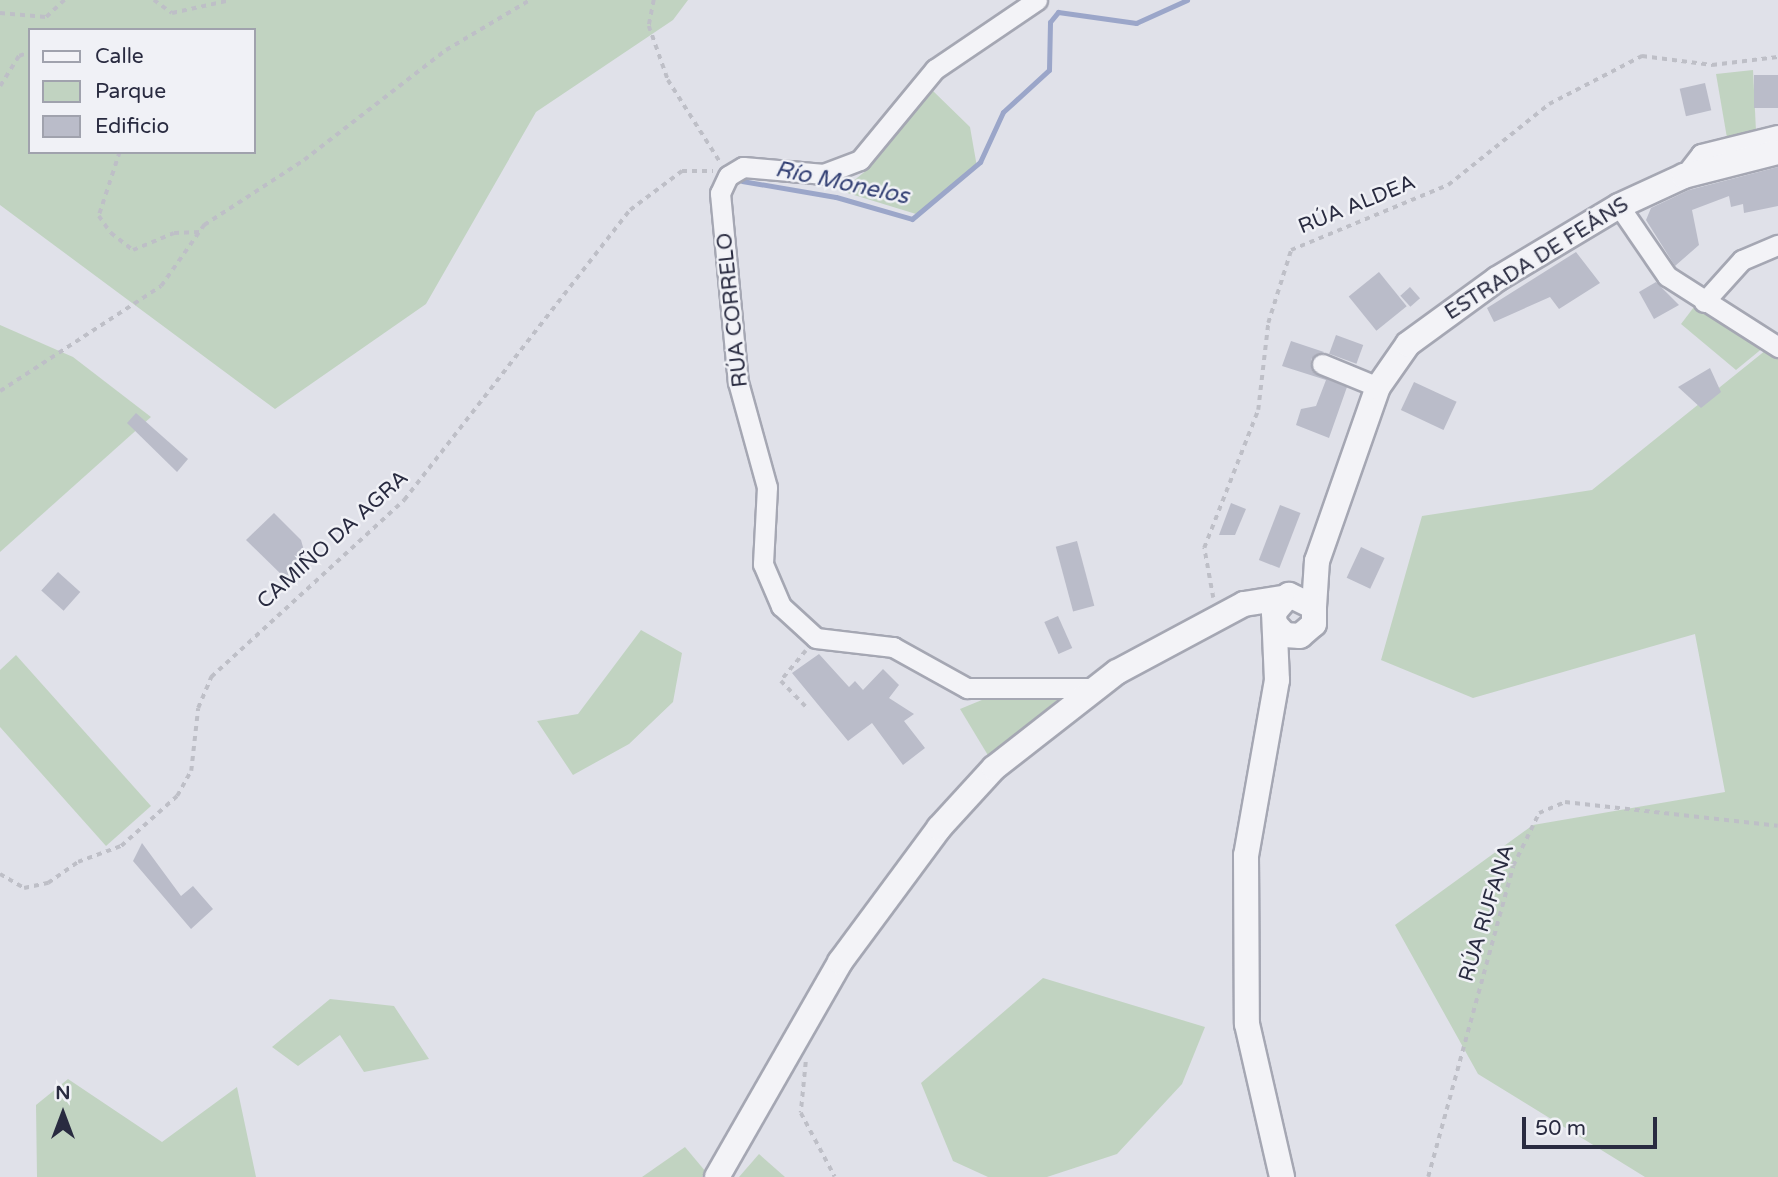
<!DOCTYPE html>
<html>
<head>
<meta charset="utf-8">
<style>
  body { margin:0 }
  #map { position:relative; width:1778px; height:1177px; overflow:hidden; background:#e0e1e9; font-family:"Varela Round",sans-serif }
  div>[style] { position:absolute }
  .green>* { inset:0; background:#c1d3c1 }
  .stream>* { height:5px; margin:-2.5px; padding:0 2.5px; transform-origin:2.5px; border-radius:2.5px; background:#9ba6c9 }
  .building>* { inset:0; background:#babcc9; transform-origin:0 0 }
  .path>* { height:3.5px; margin-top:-1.75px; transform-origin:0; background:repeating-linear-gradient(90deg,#bebfc7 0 5px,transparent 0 10px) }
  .roads { filter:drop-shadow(2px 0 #a5a7b3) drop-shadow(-2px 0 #a5a7b3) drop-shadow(0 2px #a5a7b3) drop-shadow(0 -2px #a5a7b3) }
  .minor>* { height:19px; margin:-9.5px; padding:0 9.5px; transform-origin:9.5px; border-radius:9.5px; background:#f3f3f7 }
  .tertiary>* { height:24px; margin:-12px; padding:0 12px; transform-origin:12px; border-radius:12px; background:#f3f3f7 }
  span { translate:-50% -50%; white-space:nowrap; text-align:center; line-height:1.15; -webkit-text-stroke:5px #f0f1f6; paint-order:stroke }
  .street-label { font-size:21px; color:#292b40 }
  .water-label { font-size:23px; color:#334074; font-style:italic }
  .legend { position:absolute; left:28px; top:28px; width:228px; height:126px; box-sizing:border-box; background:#f0f1f6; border:2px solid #a0a2ad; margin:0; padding:9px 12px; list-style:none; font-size:21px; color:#292b40 }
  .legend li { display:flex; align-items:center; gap:14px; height:35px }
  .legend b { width:35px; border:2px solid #a0a2ad }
  .north { position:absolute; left:28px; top:1079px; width:70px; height:70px; -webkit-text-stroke:5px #f0f1f6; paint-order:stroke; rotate:0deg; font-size:19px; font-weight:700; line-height:28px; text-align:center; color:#292b40 }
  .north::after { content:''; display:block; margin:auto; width:24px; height:32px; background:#292b40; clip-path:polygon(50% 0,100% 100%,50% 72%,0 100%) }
  .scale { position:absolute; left:1522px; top:1117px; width:135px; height:32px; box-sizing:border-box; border:4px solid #292b40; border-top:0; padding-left:9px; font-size:21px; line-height:24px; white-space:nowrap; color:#292b40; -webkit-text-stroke:5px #f0f1f6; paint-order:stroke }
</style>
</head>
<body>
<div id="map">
  <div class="green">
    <div style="clip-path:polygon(evenodd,0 0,688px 0,673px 20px,536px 112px,426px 304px,275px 409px,0 205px,0 0,30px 30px,254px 30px,254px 152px,30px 152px,30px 30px)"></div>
    <div style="clip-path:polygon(1753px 70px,1756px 131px,1727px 138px,1716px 74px)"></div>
    <div style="clip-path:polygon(932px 90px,970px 127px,977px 167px,916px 214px,841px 191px,868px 169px)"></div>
    <div style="clip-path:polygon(1697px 303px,1764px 347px,1736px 370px,1681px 324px)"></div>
    <div style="clip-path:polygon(0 325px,73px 357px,151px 417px,0 552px)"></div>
    <div style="clip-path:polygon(1771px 346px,1778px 354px,1778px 1177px,1645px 1177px,1478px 1074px,1395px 925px,1533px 825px,1725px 792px,1695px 634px,1473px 698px,1381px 660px,1422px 516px,1592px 490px)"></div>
    <div style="clip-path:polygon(641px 630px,682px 653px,673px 702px,629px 744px,573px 775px,537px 721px,578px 714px)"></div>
    <div style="clip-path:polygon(16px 655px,151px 806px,106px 846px,0 727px,0 670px)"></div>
    <div style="clip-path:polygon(994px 695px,1063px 695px,989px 757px,960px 709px)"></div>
    <div style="clip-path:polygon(1043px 978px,1205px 1027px,1182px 1084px,1117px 1154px,1047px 1177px,988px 1177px,953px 1161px,921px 1083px)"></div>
    <div style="clip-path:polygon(330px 999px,394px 1006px,429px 1059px,364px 1072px,340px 1035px,298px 1066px,272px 1047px)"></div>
    <div style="clip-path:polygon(68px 1079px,162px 1142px,237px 1087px,256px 1177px,37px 1177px,36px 1105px)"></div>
    <div style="clip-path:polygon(685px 1147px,706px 1172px,702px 1177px,642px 1177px)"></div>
    <div style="clip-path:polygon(759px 1154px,785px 1177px,739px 1177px)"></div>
  </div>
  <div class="stream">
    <div style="left:742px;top:181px;width:95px;rotate:9.7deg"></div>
    <div style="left:836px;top:197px;width:79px;rotate:16.1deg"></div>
    <div style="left:912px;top:219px;width:89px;rotate:-40deg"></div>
    <div style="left:980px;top:162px;width:55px;rotate:-65.3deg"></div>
    <div style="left:1003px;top:112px;width:62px;rotate:-42.4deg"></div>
    <div style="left:1049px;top:70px;width:48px;rotate:-88.8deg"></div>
    <div style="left:1050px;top:22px;width:13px;rotate:-51deg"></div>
    <div style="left:1058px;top:12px;width:79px;rotate:8deg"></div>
    <div style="left:1136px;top:23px;width:56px;rotate:-24.3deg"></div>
  </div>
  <div class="building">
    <div style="left:1778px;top:75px;width:33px;height:24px;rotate:90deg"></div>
    <div style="left:1705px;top:83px;width:28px;height:26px;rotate:77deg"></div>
    <div style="clip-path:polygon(1778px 167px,1778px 206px,1744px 213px,1743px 204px,1731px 207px,1729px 196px,1692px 210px,1699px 245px,1675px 266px,1646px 220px,1651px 208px,1689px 190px)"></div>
    <div style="clip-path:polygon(1576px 252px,1600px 283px,1559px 309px,1550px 297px,1494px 322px,1487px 308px)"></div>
    <div style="left:1379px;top:272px;width:44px;height:39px;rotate:51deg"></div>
    <div style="clip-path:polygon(1656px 282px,1679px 305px,1654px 319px,1639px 292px)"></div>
    <div style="left:1410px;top:287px;width:15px;height:13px;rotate:48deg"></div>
    <div style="left:1336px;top:335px;width:29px;height:20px;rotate:20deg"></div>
    <div style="clip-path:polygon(1291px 341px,1324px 352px,1311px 359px,1312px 371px,1347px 387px,1329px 438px,1296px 425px,1301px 409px,1316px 406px,1326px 380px,1282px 366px)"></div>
    <div style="clip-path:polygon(1710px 368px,1721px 392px,1701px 408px,1678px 387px)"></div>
    <div style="left:1414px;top:382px;width:47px;height:31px;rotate:25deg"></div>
    <div style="clip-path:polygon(136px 413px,188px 459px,177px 472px,127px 423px)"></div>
    <div style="clip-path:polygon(1231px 503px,1246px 509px,1235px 535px,1219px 535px)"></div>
    <div style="left:1280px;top:505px;width:22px;height:59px;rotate:21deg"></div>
    <div style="clip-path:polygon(274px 513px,301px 540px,307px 561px,288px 581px,246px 540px)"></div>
    <div style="left:1077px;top:541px;width:67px;height:22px;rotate:75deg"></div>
    <div style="left:1361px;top:547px;width:26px;height:34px;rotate:25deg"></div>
    <div style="left:58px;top:572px;width:30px;height:25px;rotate:42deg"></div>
    <div style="left:1058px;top:616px;width:35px;height:15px;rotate:66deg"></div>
    <div style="clip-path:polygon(819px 654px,849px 687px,855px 681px,863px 690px,883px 669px,899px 685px,889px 698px,914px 714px,904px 721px,925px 748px,903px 765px,872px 723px,848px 741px,792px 673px)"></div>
    <div style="clip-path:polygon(142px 843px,181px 896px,193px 886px,213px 909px,191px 929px,133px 861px)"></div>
  </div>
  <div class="path">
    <div style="left:154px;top:0;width:22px;rotate:36deg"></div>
    <div style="left:172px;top:13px;width:60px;rotate:-12.4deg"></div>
    <div style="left:654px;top:0;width:26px;rotate:101deg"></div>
    <div style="left:649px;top:26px;width:57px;rotate:70.6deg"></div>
    <div style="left:668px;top:80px;width:97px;rotate:57.6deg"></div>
    <div style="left:0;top:13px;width:46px;rotate:5deg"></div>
    <div style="left:46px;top:17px;width:25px;rotate:-43deg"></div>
    <div style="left:0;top:86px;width:36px;rotate:-58deg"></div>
    <div style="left:19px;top:56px;width:12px;rotate:-20deg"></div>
    <div style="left:120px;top:152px;width:67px;rotate:108.2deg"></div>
    <div style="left:99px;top:216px;width:21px;rotate:55deg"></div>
    <div style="left:111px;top:233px;width:28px;rotate:38deg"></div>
    <div style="left:133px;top:250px;width:44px;rotate:-22.5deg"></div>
    <div style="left:174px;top:233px;width:26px;rotate:-2deg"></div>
    <div style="left:0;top:391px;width:192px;rotate:-33.1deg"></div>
    <div style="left:161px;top:286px;width:75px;rotate:-54.8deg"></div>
    <div style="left:204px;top:225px;width:119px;rotate:-33deg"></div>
    <div style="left:304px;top:160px;width:180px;rotate:-37.8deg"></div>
    <div style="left:446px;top:50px;width:98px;rotate:-30.8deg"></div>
    <div style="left:1213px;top:598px;width:51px;rotate:-100.2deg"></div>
    <div style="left:1204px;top:548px;width:148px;rotate:-68.6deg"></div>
    <div style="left:1258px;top:410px;width:88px;rotate:-83.4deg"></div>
    <div style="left:1268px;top:323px;width:77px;rotate:-72.5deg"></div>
    <div style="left:1291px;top:250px;width:170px;rotate:-22.5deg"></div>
    <div style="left:1448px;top:185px;width:129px;rotate:-38.7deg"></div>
    <div style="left:1549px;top:104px;width:105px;rotate:-27.3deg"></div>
    <div style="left:1642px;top:56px;width:71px;rotate:7.3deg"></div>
    <div style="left:1712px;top:65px;width:66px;rotate:-6.9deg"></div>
    <div style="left:806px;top:651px;width:39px;rotate:130deg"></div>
    <div style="left:781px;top:681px;width:40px;rotate:46deg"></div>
    <div style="left:0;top:874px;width:28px;rotate:30deg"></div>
    <div style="left:24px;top:888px;width:25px;rotate:-12deg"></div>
    <div style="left:48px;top:883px;width:37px;rotate:-35deg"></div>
    <div style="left:78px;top:862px;width:46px;rotate:-20.4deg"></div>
    <div style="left:121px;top:846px;width:75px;rotate:-41.8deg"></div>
    <div style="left:177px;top:796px;width:29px;rotate:-61deg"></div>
    <div style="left:191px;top:771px;width:63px;rotate:-83.7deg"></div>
    <div style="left:198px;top:708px;width:34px;rotate:-67deg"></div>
    <div style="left:211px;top:677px;width:262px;rotate:-42.5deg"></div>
    <div style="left:404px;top:500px;width:368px;rotate:-52.1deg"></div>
    <div style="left:630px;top:210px;width:65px;rotate:-36.9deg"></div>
    <div style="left:682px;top:171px;width:31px"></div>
    <div style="left:806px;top:1062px;width:51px;rotate:95.6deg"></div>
    <div style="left:801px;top:1113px;width:72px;rotate:62deg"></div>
    <div style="left:1428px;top:1177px;width:322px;rotate:-74.7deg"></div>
    <div style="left:1513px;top:866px;width:59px;rotate:-63.9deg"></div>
    <div style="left:1539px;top:813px;width:28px;rotate:-23deg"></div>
    <div style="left:1565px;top:802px;width:214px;rotate:6.4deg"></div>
  </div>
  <div class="roads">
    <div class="minor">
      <div style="left:1037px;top:0;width:123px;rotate:145.9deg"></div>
      <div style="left:935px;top:69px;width:118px;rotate:129.5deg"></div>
      <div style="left:860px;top:160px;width:39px;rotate:159deg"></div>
      <div style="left:824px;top:174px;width:81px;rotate:-175.1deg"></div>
      <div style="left:743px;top:167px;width:17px;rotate:149deg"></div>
      <div style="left:728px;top:176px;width:19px;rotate:115deg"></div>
      <div style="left:720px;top:193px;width:190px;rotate:84.6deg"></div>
      <div style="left:738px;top:382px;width:109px;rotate:74.6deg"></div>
      <div style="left:767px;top:487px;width:77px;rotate:93deg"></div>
      <div style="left:763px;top:564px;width:46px;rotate:66.8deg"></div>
      <div style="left:781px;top:606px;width:47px;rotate:42.4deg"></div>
      <div style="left:816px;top:638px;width:78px;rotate:6.7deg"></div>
      <div style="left:893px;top:647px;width:85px;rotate:29deg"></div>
      <div style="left:967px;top:688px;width:128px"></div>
      <div style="left:1684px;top:176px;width:28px;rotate:-52deg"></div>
      <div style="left:1701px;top:154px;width:79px;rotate:-13.9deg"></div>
      <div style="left:1619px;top:206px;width:85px;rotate:55.6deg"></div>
      <div style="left:1667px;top:276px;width:132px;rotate:32.6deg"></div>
      <div style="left:1704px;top:302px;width:57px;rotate:-47.9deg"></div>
      <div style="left:1742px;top:260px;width:39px;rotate:-23deg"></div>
      <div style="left:1322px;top:364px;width:61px;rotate:22.3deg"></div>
    </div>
    <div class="tertiary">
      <div style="left:1314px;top:607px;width:46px;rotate:-86.3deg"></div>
      <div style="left:1317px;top:561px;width:184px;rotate:-70.7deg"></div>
      <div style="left:1378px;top:387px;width:52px;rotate:-55.1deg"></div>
      <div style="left:1408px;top:344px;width:110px;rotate:-36.1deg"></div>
      <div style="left:1497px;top:279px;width:142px;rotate:-30.9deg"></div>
      <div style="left:1619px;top:206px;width:72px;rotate:-24.8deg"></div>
      <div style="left:1684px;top:176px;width:97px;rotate:-14.3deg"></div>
      <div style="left:1275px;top:624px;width:15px;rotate:48deg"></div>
      <div style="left:1285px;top:635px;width:15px;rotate:4deg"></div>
      <div style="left:1300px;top:636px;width:18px;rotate:-41deg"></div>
      <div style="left:1314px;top:624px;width:17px;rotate:-90deg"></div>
      <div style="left:1314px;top:607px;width:28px;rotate:-154deg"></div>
      <div style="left:1289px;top:595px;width:23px;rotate:131deg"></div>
      <div style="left:1274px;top:612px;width:68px;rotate:87.5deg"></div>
      <div style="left:1277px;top:680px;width:178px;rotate:100deg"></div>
      <div style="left:1246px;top:855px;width:169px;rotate:89.7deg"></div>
      <div style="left:1247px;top:1024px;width:157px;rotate:77.1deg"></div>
      <div style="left:717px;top:1177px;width:248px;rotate:-60.2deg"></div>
      <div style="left:840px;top:962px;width:167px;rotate:-53.5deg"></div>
      <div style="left:939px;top:828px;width:81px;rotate:-47.5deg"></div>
      <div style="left:994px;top:768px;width:156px;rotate:-38deg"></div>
      <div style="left:1117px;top:672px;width:144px;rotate:-28.2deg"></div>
      <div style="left:1244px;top:604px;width:38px;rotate:-9deg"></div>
    </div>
  </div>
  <div class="street-label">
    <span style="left:1357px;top:205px;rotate:-22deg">RÚA ALDEA</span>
    <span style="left:1537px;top:259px;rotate:-32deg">ESTRADA DE FEÁNS</span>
    <span style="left:733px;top:310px;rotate:-96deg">RÚA CORRELO</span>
    <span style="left:333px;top:540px;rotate:-42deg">CAMIÑO DA AGRA</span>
    <span style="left:1487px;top:913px;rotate:-73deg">RÚA RUFANA</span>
  </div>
  <div class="water-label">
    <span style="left:842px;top:183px;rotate:12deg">Río Monelos</span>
  </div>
  <ul class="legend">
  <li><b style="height:9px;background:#f3f3f7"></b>Calle</li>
  <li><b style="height:19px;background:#c1d3c1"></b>Parque</li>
  <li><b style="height:19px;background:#babcc9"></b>Edificio</li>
  </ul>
  <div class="north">N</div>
  <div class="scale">50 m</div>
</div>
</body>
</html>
